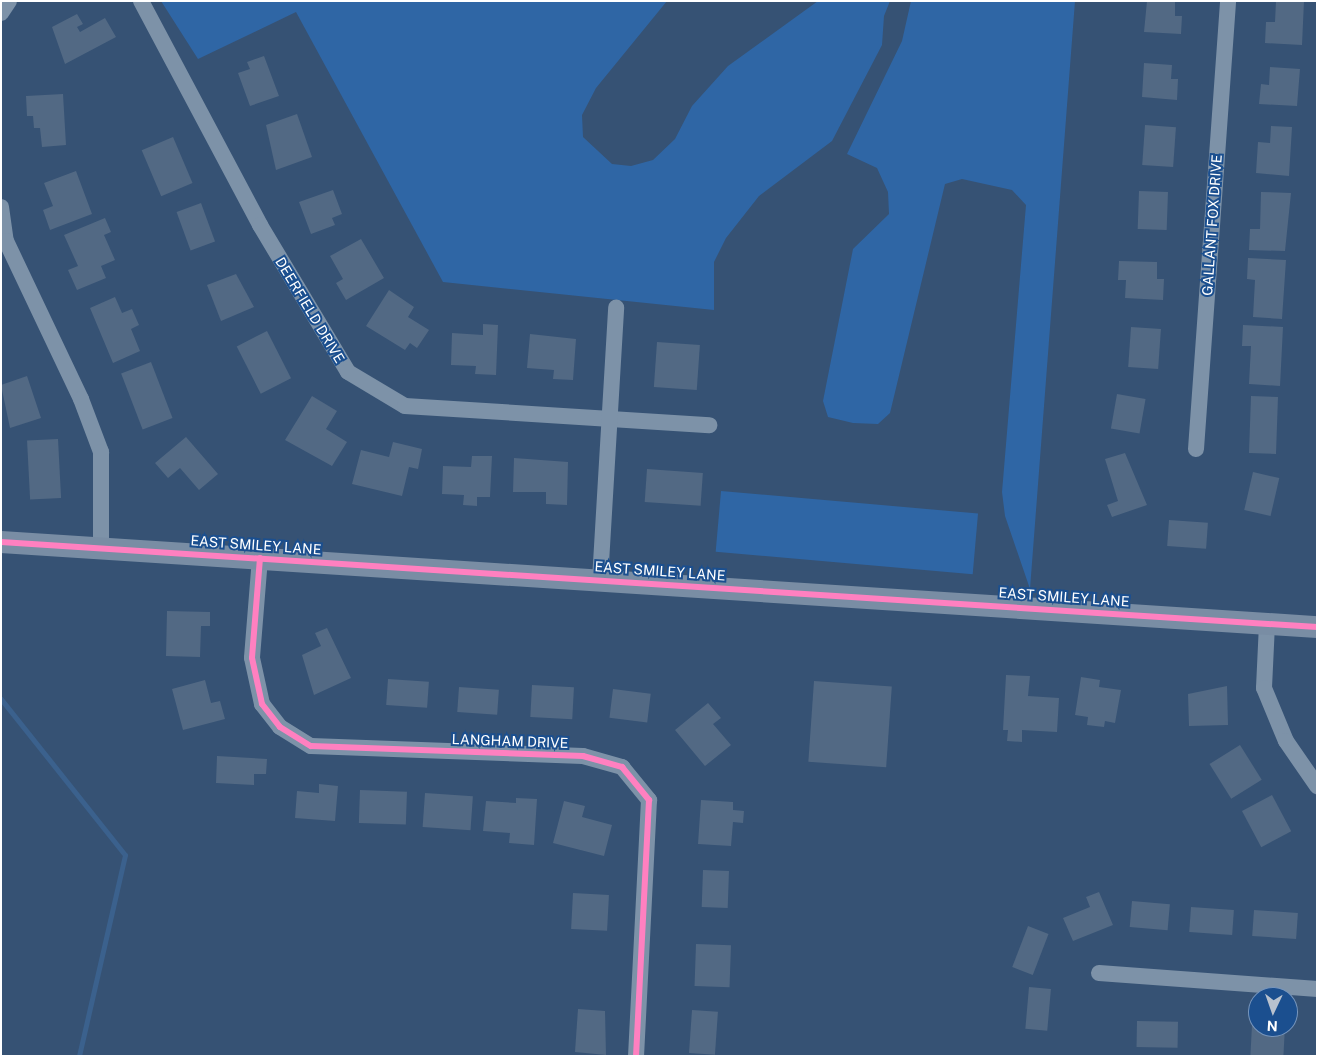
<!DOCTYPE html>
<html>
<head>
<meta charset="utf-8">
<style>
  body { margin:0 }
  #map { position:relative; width:1318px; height:1057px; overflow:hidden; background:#365274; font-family:"Public Sans",sans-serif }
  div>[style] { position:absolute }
  .green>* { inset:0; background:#2f66a5; transform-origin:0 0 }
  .stream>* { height:5px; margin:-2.5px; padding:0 2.5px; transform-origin:2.5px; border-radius:2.5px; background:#3b618d }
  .building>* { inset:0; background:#526984; transform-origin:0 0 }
  .street>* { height:16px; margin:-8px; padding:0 8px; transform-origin:8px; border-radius:8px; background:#7d92a8 }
  .secondary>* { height:22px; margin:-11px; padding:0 11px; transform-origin:11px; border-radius:11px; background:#798da4 }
  .cycleway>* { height:6px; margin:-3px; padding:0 3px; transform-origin:3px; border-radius:3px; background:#ff80c0 }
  span { translate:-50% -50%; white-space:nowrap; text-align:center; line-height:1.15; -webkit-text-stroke:4px #1b4f8f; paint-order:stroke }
  .street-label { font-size:14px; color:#fff }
  .frame { position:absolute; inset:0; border:2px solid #fff; pointer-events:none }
  .north { position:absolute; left:1248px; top:987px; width:50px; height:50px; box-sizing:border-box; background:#1b4f8f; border:1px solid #7695bc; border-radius:50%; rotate:183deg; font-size:14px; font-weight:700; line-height:20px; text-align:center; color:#fff }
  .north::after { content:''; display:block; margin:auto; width:18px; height:22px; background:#b9c2ce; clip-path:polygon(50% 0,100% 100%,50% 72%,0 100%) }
</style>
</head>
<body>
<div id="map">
  <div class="green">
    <div style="clip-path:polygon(161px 1px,667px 1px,596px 88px,582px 115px,583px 137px,612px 164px,631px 166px,653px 160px,675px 139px,692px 106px,728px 66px,818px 1px,890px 1px,884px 16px,882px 45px,832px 141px,759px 196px,726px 238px,714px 262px,714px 310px,443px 282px,296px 12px,198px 59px)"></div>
    <div style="clip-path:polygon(911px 1px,1075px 1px,1030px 589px,1005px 516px,1002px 492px,1026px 205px,1012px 190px,962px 179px,945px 184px,890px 413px,878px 424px,853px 423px,828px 417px,823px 401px,853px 249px,889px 214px,888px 192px,877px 168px,847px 154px,902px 41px)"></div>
    <div style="left:721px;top:491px;width:258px;height:61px;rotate:5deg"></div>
  </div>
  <div class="stream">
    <div style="left:1px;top:699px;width:199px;rotate:51.5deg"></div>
    <div style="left:125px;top:855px;width:206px;rotate:102.9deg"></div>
  </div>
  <div class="building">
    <div style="clip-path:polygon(1147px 1px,1175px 1px,1175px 16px,1182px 16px,1181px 34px,1144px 32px)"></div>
    <div style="clip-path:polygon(1276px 1px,1304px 1px,1302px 45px,1265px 43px,1266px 22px,1275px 22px)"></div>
    <div style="clip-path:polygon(77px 14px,83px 24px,77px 27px,80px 32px,105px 18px,116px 37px,65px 64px,52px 27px)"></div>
    <div style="clip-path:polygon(264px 56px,279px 96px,250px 106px,238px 73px,250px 69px,247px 62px)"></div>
    <div style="clip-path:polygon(1144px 63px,1172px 65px,1171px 79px,1178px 79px,1177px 100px,1142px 97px)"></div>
    <div style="clip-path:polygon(1270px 67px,1300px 69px,1297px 106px,1259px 104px,1261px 84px,1269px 85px)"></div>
    <div style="clip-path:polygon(63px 94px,66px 145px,42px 147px,40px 128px,34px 128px,33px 116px,27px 116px,26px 96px)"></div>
    <div style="clip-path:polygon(297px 114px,312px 157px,276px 170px,266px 125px)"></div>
    <div style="left:1145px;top:125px;width:31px;height:40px;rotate:4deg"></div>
    <div style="clip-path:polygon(1271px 126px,1292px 127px,1289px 176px,1256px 173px,1258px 142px,1270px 143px)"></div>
    <div style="left:173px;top:137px;width:50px;height:34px;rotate:67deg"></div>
    <div style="clip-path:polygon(76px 171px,92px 214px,50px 230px,43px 210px,53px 206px,44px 183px)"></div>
    <div style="clip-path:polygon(333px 190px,342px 214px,332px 218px,335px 225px,311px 234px,299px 202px)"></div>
    <div style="left:1139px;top:191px;width:29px;height:38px;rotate:2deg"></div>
    <div style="clip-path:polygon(1261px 192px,1291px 193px,1285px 251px,1249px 250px,1250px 229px,1260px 229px)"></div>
    <div style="left:201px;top:203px;width:41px;height:26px;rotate:70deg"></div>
    <div style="clip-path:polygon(105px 218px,111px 232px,104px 235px,115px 260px,101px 266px,106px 278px,77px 290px,68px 270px,78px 266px,64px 235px)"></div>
    <div style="clip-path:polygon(361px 239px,384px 278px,346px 300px,336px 283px,343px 279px,330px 256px)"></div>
    <div style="clip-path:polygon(1248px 258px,1286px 260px,1282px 319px,1253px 317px,1255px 280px,1247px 279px)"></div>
    <div style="clip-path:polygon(1119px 261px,1157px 262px,1157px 279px,1164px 279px,1163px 300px,1125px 298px,1126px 280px,1118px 280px)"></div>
    <div style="clip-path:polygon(236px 274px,254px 307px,221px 321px,207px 285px)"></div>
    <div style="clip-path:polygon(389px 290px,414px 307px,408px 317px,429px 330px,417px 348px,410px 343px,405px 350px,366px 326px)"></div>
    <div style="clip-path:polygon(115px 297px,122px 313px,132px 309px,139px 325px,131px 329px,140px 351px,113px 363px,90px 308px)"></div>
    <div style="clip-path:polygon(483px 324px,498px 325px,496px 375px,475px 374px,476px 366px,451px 365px,452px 333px,483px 335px)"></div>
    <div style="clip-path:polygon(1243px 325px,1283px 327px,1280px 386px,1249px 384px,1251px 346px,1242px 346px)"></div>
    <div style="left:1131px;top:327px;width:30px;height:40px;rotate:4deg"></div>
    <div style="left:267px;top:331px;width:53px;height:34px;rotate:63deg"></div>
    <div style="clip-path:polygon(530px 334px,576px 339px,573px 380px,553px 379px,554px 370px,527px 368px)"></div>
    <div style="left:657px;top:342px;width:43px;height:45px;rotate:4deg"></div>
    <div style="left:151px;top:362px;width:60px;height:32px;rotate:69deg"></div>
    <div style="clip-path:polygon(27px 376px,41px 418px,10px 428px,1px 385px)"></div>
    <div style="left:1117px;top:394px;width:29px;height:35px;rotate:10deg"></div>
    <div style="clip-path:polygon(312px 396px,337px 411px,326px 429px,347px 442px,332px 466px,285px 440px)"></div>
    <div style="left:1251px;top:396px;width:27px;height:57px;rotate:2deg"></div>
    <div style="clip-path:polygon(186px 437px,218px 474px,199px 490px,180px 468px,168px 478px,155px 463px)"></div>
    <div style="left:58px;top:439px;width:59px;height:31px;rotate:87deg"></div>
    <div style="clip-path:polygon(393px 442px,422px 449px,418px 469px,409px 467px,402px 496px,352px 484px,361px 450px,389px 457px)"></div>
    <div style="clip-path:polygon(1125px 453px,1147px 505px,1112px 517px,1107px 505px,1118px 501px,1105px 459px)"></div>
    <div style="clip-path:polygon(472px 456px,492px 456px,490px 497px,477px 497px,477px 506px,463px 505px,464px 495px,442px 494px,443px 466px,471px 467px)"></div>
    <div style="clip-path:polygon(514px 458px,568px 462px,567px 505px,546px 504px,546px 492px,513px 492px)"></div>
    <div style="left:647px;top:469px;width:56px;height:33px;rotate:4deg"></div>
    <div style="left:1253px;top:472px;width:27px;height:39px;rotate:13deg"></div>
    <div style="left:1169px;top:520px;width:39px;height:26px;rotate:4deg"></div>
    <div style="clip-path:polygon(167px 611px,210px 612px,210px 626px,201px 626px,200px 657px,166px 656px)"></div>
    <div style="clip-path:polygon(327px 628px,351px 678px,314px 695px,302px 655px,321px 646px,315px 633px)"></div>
    <div style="clip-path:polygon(1006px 675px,1030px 676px,1028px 696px,1059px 698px,1057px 732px,1022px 730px,1022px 742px,1007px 741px,1008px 730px,1003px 730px)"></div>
    <div style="clip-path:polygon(1081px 677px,1100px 680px,1099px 687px,1121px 690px,1115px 723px,1105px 721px,1104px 727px,1087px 725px,1088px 717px,1075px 715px)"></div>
    <div style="left:388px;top:679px;width:41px;height:26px;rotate:4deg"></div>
    <div style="clip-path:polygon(205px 680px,211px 703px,220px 701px,225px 719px,183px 730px,172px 689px)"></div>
    <div style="left:814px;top:681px;width:78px;height:81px;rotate:4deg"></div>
    <div style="left:532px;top:685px;width:42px;height:32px;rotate:3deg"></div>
    <div style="clip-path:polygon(1227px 686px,1228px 725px,1189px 726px,1188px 694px)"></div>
    <div style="left:459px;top:687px;width:40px;height:25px;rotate:4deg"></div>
    <div style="left:613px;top:689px;width:38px;height:29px;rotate:7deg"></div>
    <div style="clip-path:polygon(708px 703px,721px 718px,713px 724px,731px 745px,705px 766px,675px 730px)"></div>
    <div style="left:1240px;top:745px;width:41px;height:36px;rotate:58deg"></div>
    <div style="clip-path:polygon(217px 756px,267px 759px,266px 774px,254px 774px,254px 785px,216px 783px)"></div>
    <div style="clip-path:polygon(319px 784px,338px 786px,335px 821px,295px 818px,297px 791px,319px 793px)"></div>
    <div style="left:360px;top:790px;width:47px;height:33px;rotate:2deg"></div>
    <div style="left:425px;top:793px;width:48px;height:34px;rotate:4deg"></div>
    <div style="left:1272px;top:795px;width:41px;height:34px;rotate:62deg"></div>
    <div style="clip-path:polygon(516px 798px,537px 799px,534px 845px,509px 843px,510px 833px,483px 831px,486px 801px,516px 803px)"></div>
    <div style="clip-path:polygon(701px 800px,733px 802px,733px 810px,744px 811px,743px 823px,733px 822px,731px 846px,698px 844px)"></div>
    <div style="clip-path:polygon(564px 801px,585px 806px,582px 817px,612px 825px,604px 856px,553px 843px)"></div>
    <div style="left:703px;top:870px;width:26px;height:37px;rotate:2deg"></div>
    <div style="clip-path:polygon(1099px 892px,1113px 925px,1073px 941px,1063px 918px,1090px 907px,1086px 897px)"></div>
    <div style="left:573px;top:893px;width:36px;height:36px;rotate:3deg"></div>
    <div style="left:1132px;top:901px;width:38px;height:26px;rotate:5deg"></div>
    <div style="left:1191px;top:907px;width:43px;height:25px;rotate:4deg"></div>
    <div style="left:1254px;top:910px;width:44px;height:26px;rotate:4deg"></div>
    <div style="left:1028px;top:926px;width:22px;height:44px;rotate:21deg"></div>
    <div style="left:696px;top:944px;width:35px;height:42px;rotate:2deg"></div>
    <div style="left:1029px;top:987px;width:22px;height:42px;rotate:5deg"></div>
    <div style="clip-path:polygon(578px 1009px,605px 1011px,606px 1055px,575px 1052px)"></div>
    <div style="left:692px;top:1010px;width:26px;height:43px;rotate:4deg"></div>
    <div style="left:1137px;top:1021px;width:41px;height:26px;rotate:1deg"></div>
    <div style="left:1252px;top:1025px;width:33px;height:30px;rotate:3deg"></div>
  </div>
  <div class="street">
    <div style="left:141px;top:1px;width:254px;rotate:62deg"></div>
    <div style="left:260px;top:225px;width:171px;rotate:59.1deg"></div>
    <div style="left:348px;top:372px;width:66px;rotate:30.8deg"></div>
    <div style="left:405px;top:406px;width:305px;rotate:3.6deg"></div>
    <div style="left:1px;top:13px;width:14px;rotate:-56deg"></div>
    <div style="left:1px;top:207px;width:34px;rotate:82deg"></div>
    <div style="left:6px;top:241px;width:175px;rotate:64.6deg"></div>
    <div style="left:81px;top:399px;width:57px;rotate:69.3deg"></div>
    <div style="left:101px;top:452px;width:95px;rotate:90deg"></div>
    <div style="left:1196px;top:449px;width:449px;rotate:-85.9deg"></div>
    <div style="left:260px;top:558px;width:100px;rotate:94.6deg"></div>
    <div style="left:252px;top:658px;width:47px;rotate:77.7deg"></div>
    <div style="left:262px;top:704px;width:29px;rotate:52deg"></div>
    <div style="left:280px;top:727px;width:36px;rotate:32deg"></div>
    <div style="left:311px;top:746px;width:272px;rotate:2.1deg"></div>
    <div style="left:583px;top:756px;width:41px;rotate:15.8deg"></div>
    <div style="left:622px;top:767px;width:43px;rotate:50.7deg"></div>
    <div style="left:649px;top:800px;width:256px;rotate:92.9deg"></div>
    <div style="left:600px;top:580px;width:273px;rotate:-86.6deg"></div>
    <div style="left:1267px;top:624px;width:64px;rotate:92.7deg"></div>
    <div style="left:1264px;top:688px;width:57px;rotate:67.5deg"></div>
    <div style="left:1286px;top:741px;width:55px;rotate:55.4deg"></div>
    <div style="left:1099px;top:973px;width:219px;rotate:4.2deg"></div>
  </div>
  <div class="secondary">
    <div style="left:1px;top:542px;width:1319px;rotate:3.7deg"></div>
  </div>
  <div class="cycleway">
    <div style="left:1px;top:542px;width:1319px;rotate:3.7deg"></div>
    <div style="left:260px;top:558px;width:100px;rotate:94.6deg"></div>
    <div style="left:252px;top:658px;width:47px;rotate:77.7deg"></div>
    <div style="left:262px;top:704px;width:29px;rotate:52deg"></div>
    <div style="left:280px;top:727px;width:36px;rotate:32deg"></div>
    <div style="left:311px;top:746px;width:272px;rotate:2.1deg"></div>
    <div style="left:583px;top:756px;width:41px;rotate:15.8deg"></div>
    <div style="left:622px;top:767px;width:43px;rotate:50.7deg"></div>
    <div style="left:649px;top:800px;width:256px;rotate:92.9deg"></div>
  </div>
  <div class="street-label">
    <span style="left:1212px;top:225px;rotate:-86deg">GALLANT FOX DRIVE</span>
    <span style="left:310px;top:310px;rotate:59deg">DEERFIELD DRIVE</span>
    <span style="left:256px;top:545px;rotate:4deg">EAST SMILEY LANE</span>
    <span style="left:660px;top:571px;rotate:4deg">EAST SMILEY LANE</span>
    <span style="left:1064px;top:597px;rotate:4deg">EAST SMILEY LANE</span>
    <span style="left:510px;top:741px;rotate:2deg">LANGHAM DRIVE</span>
  </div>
  <div class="frame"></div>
  <div class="north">N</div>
</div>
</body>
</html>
